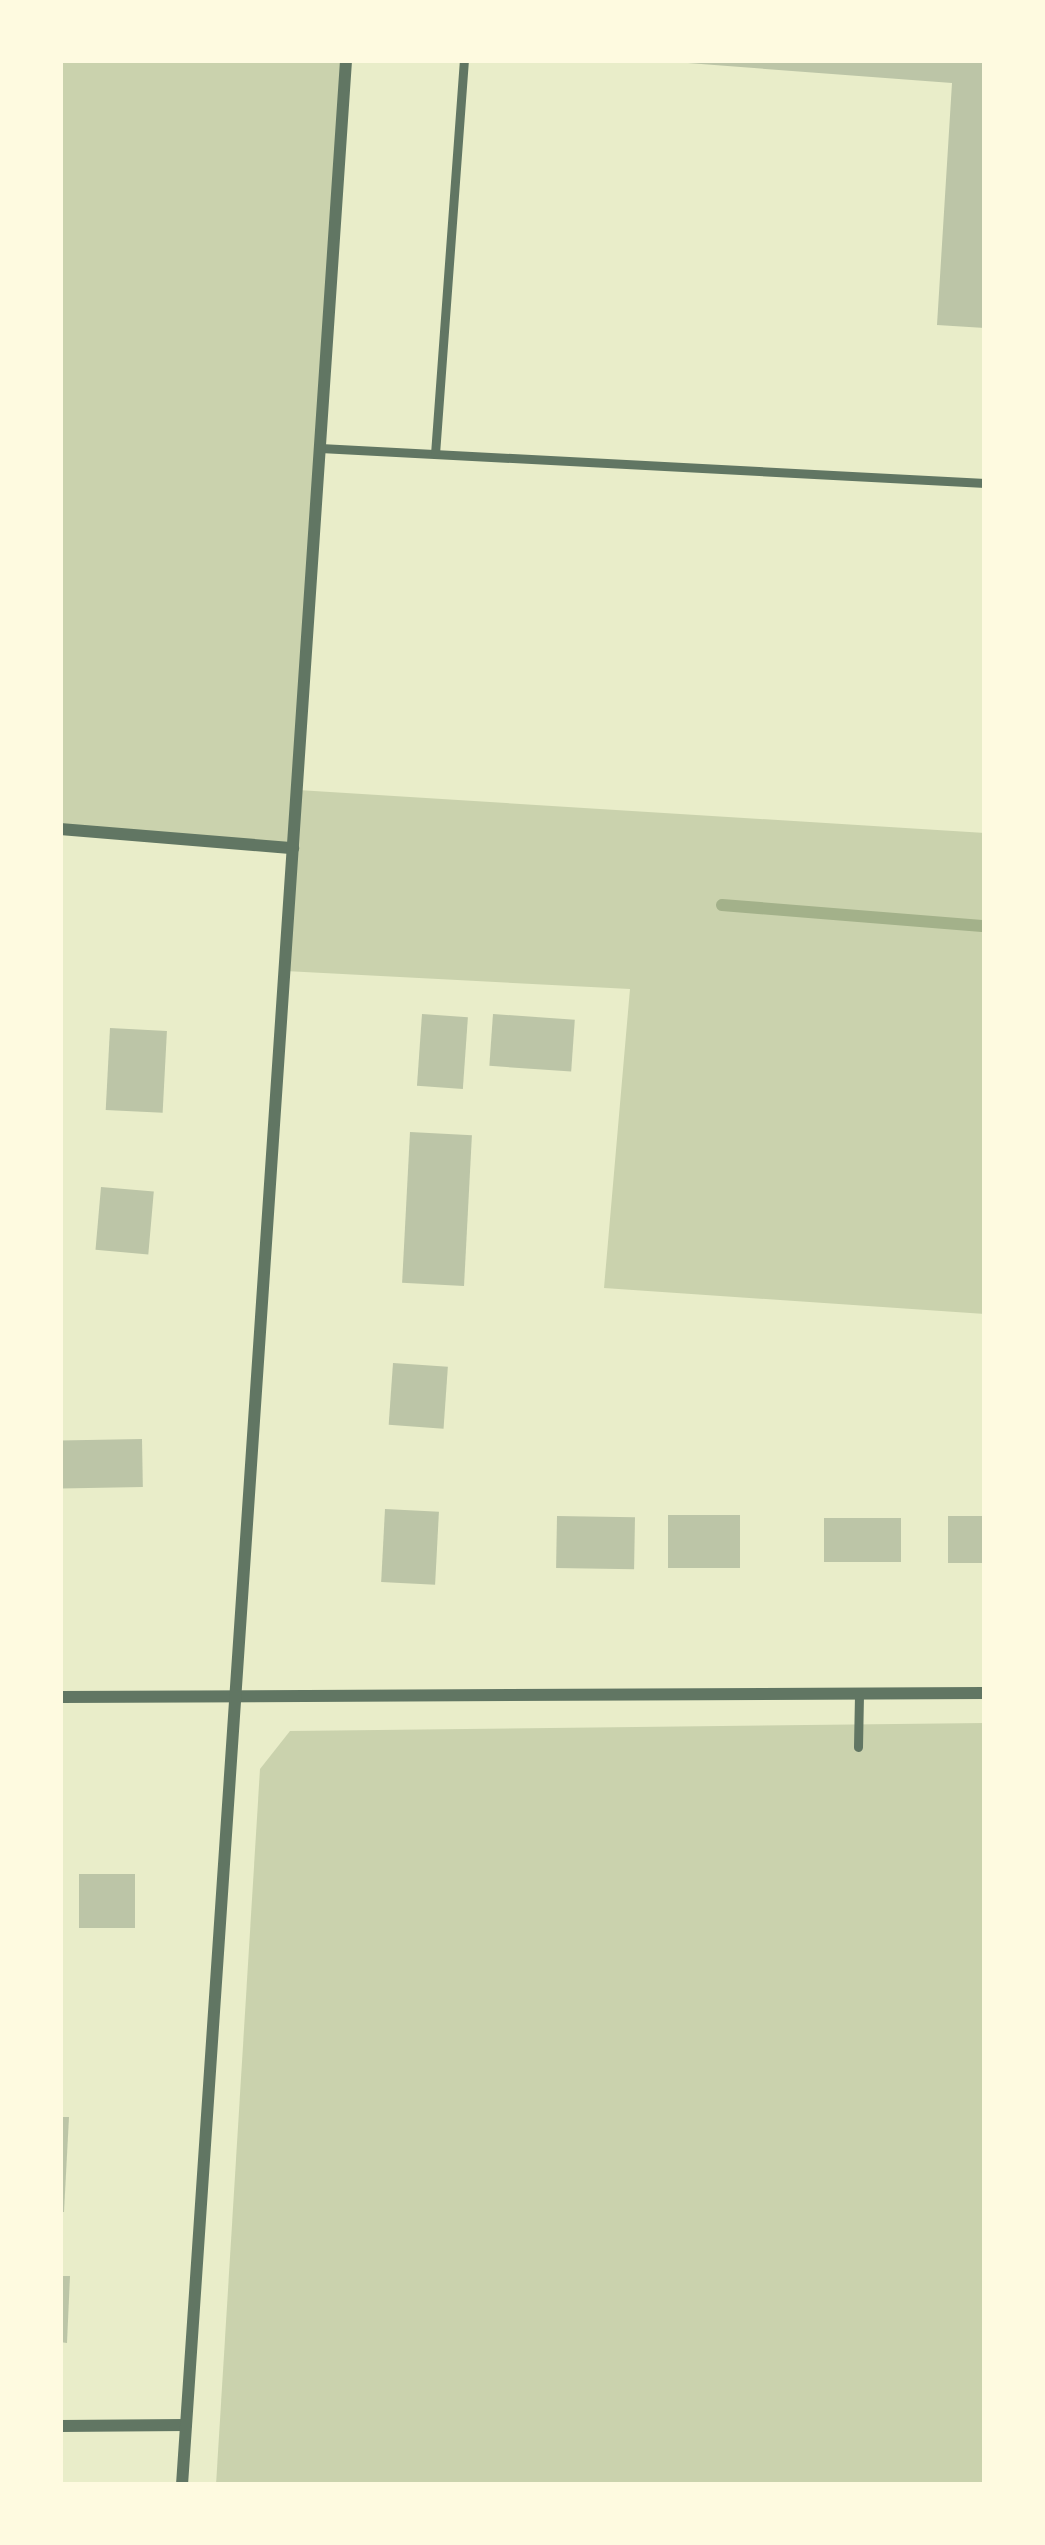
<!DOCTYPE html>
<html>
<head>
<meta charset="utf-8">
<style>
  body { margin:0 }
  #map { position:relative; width:1045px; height:2545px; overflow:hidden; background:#e9edc9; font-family:"Work Sans",sans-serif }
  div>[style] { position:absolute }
  .green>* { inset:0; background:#cad2ad }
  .stream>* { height:12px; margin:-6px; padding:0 6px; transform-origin:6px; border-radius:6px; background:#a3b18a }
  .building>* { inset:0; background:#bcc5a7; transform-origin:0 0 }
  .service>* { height:9px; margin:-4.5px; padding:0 4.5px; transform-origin:4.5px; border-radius:4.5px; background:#617663 }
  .minor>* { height:12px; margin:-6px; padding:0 6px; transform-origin:6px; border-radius:6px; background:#617663 }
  span { translate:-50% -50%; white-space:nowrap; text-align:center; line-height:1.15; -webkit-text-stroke:9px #fefae0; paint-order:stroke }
  .frame { position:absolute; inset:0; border:63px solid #fefae0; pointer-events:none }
</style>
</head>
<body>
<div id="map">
  <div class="green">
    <div style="clip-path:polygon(60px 60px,346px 60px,298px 790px,985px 833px,985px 1314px,604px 1288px,630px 989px,285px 971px,293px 848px,60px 829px)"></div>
    <div style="clip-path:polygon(985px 1723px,985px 2485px,216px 2485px,260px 1769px,290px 1731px)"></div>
  </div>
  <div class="stream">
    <div style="left:722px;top:905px;width:264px;rotate:4.6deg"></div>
  </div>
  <div class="building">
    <div style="clip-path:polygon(648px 60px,985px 60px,985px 328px,937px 325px,952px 83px)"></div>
    <div style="left:422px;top:1014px;width:46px;height:72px;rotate:4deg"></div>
    <div style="left:493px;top:1014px;width:82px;height:52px;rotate:4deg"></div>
    <div style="left:110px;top:1028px;width:57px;height:82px;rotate:3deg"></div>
    <div style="left:410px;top:1132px;width:62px;height:151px;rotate:3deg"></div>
    <div style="left:101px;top:1187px;width:53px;height:63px;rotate:5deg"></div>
    <div style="left:393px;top:1363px;width:55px;height:62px;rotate:4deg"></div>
    <div style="left:142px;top:1439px;width:48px;height:82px;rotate:89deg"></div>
    <div style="left:385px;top:1509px;width:54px;height:73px;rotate:3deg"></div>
    <div style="left:668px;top:1515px;width:72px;height:53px"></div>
    <div style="left:557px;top:1516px;width:78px;height:52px;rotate:1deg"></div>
    <div style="left:985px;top:1516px;width:47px;height:37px;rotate:90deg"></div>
    <div style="left:824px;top:1518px;width:77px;height:44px"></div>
    <div style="left:79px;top:1874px;width:56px;height:54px"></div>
    <div style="clip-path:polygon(60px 2117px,69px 2117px,64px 2212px,60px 2212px)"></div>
    <div style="clip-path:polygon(60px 2276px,70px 2276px,67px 2343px,60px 2342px)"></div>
  </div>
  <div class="service">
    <div style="left:320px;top:448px;width:666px;rotate:3.01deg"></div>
    <div style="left:435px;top:454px;width:395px;rotate:-85.8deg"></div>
    <div style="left:858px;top:1747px;width:54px;rotate:-88.9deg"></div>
  </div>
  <div class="minor">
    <div style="left:60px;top:829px;width:234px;rotate:4.7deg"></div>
    <div style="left:60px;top:1697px;width:925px;rotate:-0.25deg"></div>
    <div style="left:60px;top:2426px;width:126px;rotate:-0.5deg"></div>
    <div style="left:182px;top:2485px;width:2431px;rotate:-86.13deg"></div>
  </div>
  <div class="frame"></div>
</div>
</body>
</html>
